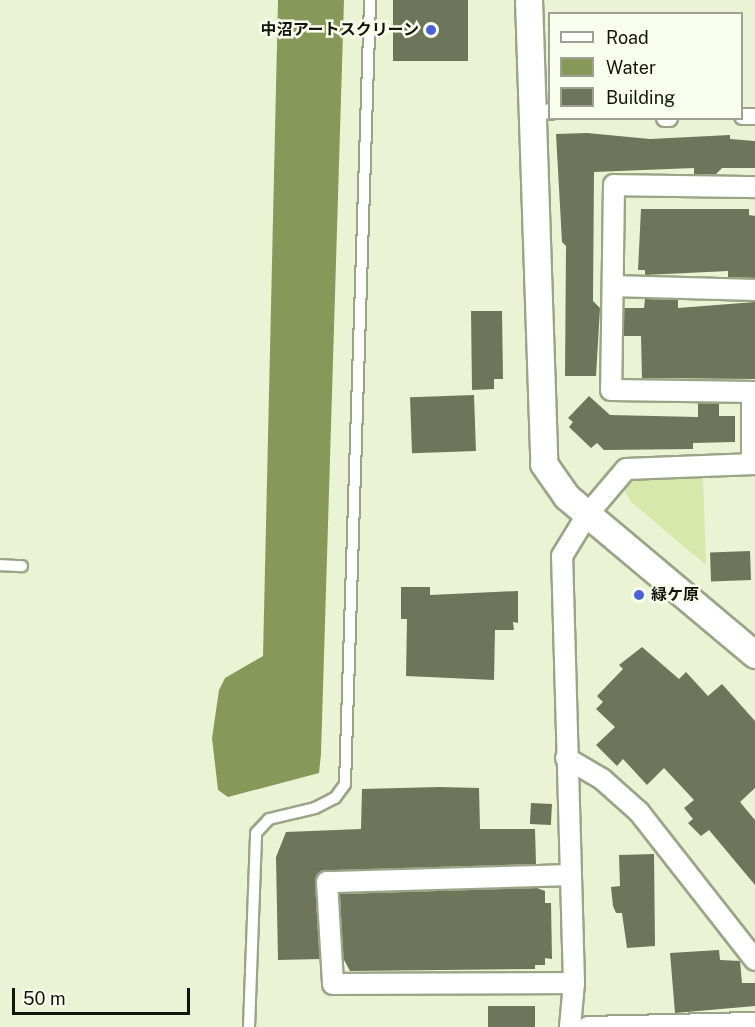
<!DOCTYPE html>
<html>
<head>
<meta charset="utf-8">
<style>
  body { margin:0 }
  #map { position:relative; width:755px; height:1027px; overflow:hidden; background:#eaf4d5; font-family:"Public Sans","Noto Sans JP",sans-serif }
  div>[style] { position:absolute }
  .green>* { inset:0; background:#d6e8aa }
  .water>* { inset:0; background:#889859 }
  .building>* { inset:0; background:#6d755a; transform-origin:0 0 }
  .roads { filter:drop-shadow(2px 0 #9ca488) drop-shadow(-2px 0 #9ca488) drop-shadow(0 2px #9ca488) drop-shadow(0 -2px #9ca488) }
  .service>* { height:10px; margin:-5px; padding:0 5px; transform-origin:5px; border-radius:5px; background:#fff }
  .pedestrian>* { height:15px; margin:-7.5px; padding:0 7.5px; transform-origin:7.5px; border-radius:7.5px; background:#fff }
  .minor>* { height:20px; margin:-10px; padding:0 10px; transform-origin:10px; border-radius:10px; background:#fff }
  .tertiary>* { height:26px; margin:-13px; padding:0 13px; transform-origin:13px; border-radius:13px; background:#fff }
  .dots>* { width:16px; height:16px; translate:-50% -50%; box-sizing:border-box; border:3px solid #f9ffed; border-radius:50% }
  span { translate:-50% -50%; white-space:nowrap; text-align:center; line-height:1.15; -webkit-text-stroke:5px #f9ffed; paint-order:stroke }
  .poi-label { font-size:16px; color:#12150b; font-weight:700 }
  .right { translate:-100% -50%; text-align:right }
  .left { translate:0 -50%; text-align:left }
  .legend { position:absolute; left:548px; top:12px; width:195px; height:108px; box-sizing:border-box; background:#f9ffed; border:2px solid #9da193; margin:0; padding:8px 10px; list-style:none; font-size:18px; color:#12150b }
  .legend li { display:flex; align-items:center; gap:12px; height:30px }
  .legend b { width:30px; border:2px solid #9da193 }
  .scale { position:absolute; left:12px; top:988px; width:178px; height:27px; box-sizing:border-box; border:3px solid #12150b; border-top:0; padding-left:8px; font-size:18px; line-height:21px; white-space:nowrap; color:#12150b; -webkit-text-stroke:4px #f9ffed; paint-order:stroke }
</style>
</head>
<body>
<div id="map">
  <div class="green">
    <div style="clip-path:polygon(649px 476px,703px 477px,706px 565px,631px 502px,623px 488px,626px 482px)"></div>
  </div>
  <div class="water">
    <div style="clip-path:polygon(278px 0,344px 0,321px 754px,319px 773px,228px 797px,218px 790px,212px 738px,219px 690px,225px 678px,263px 656px)"></div>
  </div>
  <div class="building">
    <div style="left:393px;top:0;width:75px;height:61px"></div>
    <div style="clip-path:polygon(587px 133px,650px 139px,730px 135px,730px 139px,755px 141px,755px 168px,722px 168px,716px 174px,694px 174px,694px 168px,594px 172px,593px 301px,600px 308px,596px 376px,565px 376px,566px 246px,562px 242px,556px 134px)"></div>
    <div style="clip-path:polygon(641px 209px,749px 209px,749px 215px,755px 216px,755px 278px,728px 277px,728px 271px,645px 275px,645px 270px,638px 270px)"></div>
    <div style="clip-path:polygon(645px 299px,678px 300px,678px 308px,755px 302px,755px 379px,642px 378px,641px 336px,624px 336px,624px 308px,644px 308px)"></div>
    <div style="clip-path:polygon(471px 311px,502px 311px,503px 379px,494px 379px,494px 389px,472px 390px)"></div>
    <div style="left:474px;top:395px;width:56px;height:64px;rotate:88deg"></div>
    <div style="clip-path:polygon(589px 396px,610px 415px,698px 417px,698px 403px,719px 404px,719px 416px,735px 416px,735px 442px,693px 443px,693px 449px,604px 450px,597px 443px,591px 448px,569px 427px,573px 422px,568px 418px)"></div>
    <div style="left:750px;top:551px;width:29px;height:40px;rotate:88deg"></div>
    <div style="clip-path:polygon(401px 587px,430px 587px,430px 595px,518px 591px,518px 623px,513px 622px,514px 630px,495px 630px,494px 680px,406px 676px,407px 619px,401px 619px)"></div>
    <div style="clip-path:polygon(642px 647px,679px 679px,686px 672px,708px 696px,722px 684px,755px 721px,755px 788px,740px 802px,755px 820px,755px 885px,709px 830px,701px 836px,688px 823px,693px 819px,684px 808px,694px 800px,664px 768px,647px 785px,623px 759px,617px 766px,596px 745px,615px 727px,596px 709px,603px 702px,597px 696px,623px 669px,619px 665px)"></div>
    <div style="clip-path:polygon(439px 787px,479px 788px,480px 829px,535px 829px,536px 864px,321px 872px,315px 883px,320px 959px,278px 960px,276px 857px,286px 832px,361px 829px,362px 789px)"></div>
    <div style="left:531px;top:803px;width:21px;height:21px;rotate:3deg"></div>
    <div style="clip-path:polygon(654px 854px,655px 946px,627px 948px,622px 913px,616px 913px,613px 906px,611px 887px,620px 886px,619px 855px)"></div>
    <div style="clip-path:polygon(537px 888px,545px 891px,545px 903px,551px 903px,552px 959px,545px 958px,545px 965px,535px 965px,535px 969px,350px 971px,343px 958px,340px 894px)"></div>
    <div style="clip-path:polygon(719px 950px,720px 960px,740px 961px,742px 983px,755px 983px,755px 1006px,675px 1013px,670px 953px)"></div>
    <div style="left:488px;top:1006px;width:47px;height:21px"></div>
  </div>
  <div class="roads">
    <div class="service">
      <div style="left:0;top:565px;width:22px;rotate:3deg"></div>
      <div style="left:249px;top:1027px;width:194px;rotate:-87.9deg"></div>
      <div style="left:256px;top:833px;width:19px;rotate:-47deg"></div>
      <div style="left:269px;top:819px;width:47px;rotate:-13.4deg"></div>
      <div style="left:315px;top:808px;width:22px;rotate:-27deg"></div>
      <div style="left:335px;top:798px;width:17px;rotate:-54deg"></div>
      <div style="left:345px;top:784px;width:784px;rotate:-88.17deg"></div>
    </div>
    <div class="pedestrian">
      <div style="left:549px;top:111px;width:1px"></div>
      <div style="left:742px;top:116px;width:13px"></div>
      <div style="left:664px;top:118px;width:5px"></div>
    </div>
    <div class="minor">
      <div style="left:755px;top:187px;width:141px;rotate:-179.2deg"></div>
      <div style="left:614px;top:185px;width:205px;rotate:90.8deg"></div>
      <div style="left:611px;top:390px;width:144px;rotate:0.8deg"></div>
      <div style="left:613px;top:286px;width:142px;rotate:1.6deg"></div>
      <div style="left:752px;top:392px;width:72px;rotate:90deg"></div>
      <div style="left:566px;top:758px;width:42px;rotate:30.3deg"></div>
      <div style="left:602px;top:779px;width:50px;rotate:41.7deg"></div>
      <div style="left:639px;top:812px;width:188px;rotate:51.9deg"></div>
      <div style="left:570px;top:875px;width:243px;rotate:178.3deg"></div>
      <div style="left:327px;top:882px;width:102px;rotate:86.6deg"></div>
      <div style="left:333px;top:984px;width:241px;rotate:-0.2deg"></div>
      <div style="left:570px;top:1027px;width:44px;rotate:-84.8deg"></div>
      <div style="left:574px;top:983px;width:427px;rotate:-91.6deg"></div>
      <div style="left:562px;top:556px;width:48px;rotate:-58.6deg"></div>
      <div style="left:587px;top:515px;width:60px;rotate:-49.7deg"></div>
      <div style="left:626px;top:469px;width:129px;rotate:-2.2deg"></div>
      <div style="left:588px;top:1027px;width:167px;rotate:-1.4deg"></div>
    </div>
    <div class="tertiary">
      <div style="left:529px;top:0;width:464px;rotate:88.1deg"></div>
      <div style="left:544px;top:464px;width:40px;rotate:55.1deg"></div>
      <div style="left:567px;top:497px;width:246px;rotate:40deg"></div>
    </div>
  </div>
  <div class="dots">
    <div style="left:431px;top:30px;background:#4b61d6"></div>
    <div style="left:639px;top:595px;background:#4b61d6"></div>
  </div>
  <div class="poi-label">
    <span class="right" style="left:419px;top:30px">中沼アートスクリーン</span>
    <span class="left" style="left:651px;top:595px">緑ケ原</span>
  </div>
  <ul class="legend">
  <li><b style="height:8px;background:#fff"></b>Road</li>
  <li><b style="height:16px;background:#889859"></b>Water</li>
  <li><b style="height:16px;background:#6d755a"></b>Building</li>
  </ul>
  <div class="scale">50 m</div>
</div>
</body>
</html>
